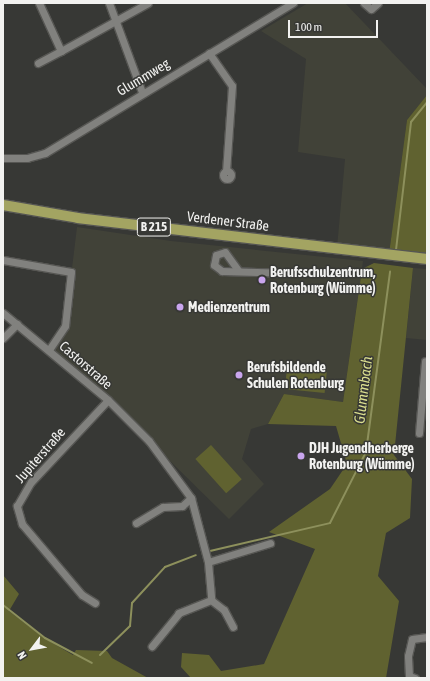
<!DOCTYPE html>
<html>
<head>
<meta charset="utf-8">
<style>
  body { margin:0 }
  #map { position:relative; width:430px; height:681px; overflow:hidden; background:#373835; font-family:"Asap Condensed",sans-serif }
  div>[style] { position:absolute }
  .built>* { inset:0; background:#414238 }
  .green>* { inset:0; background:#606230; transform-origin:0 0 }
  .stream>* { height:2px; margin:-1px; padding:0 1px; transform-origin:1px; border-radius:1px; background:#8d905c }
  .roads { filter:drop-shadow(1px 0 #565653) drop-shadow(-1px 0 #565653) drop-shadow(0 1px #565653) drop-shadow(0 -1px #565653) }
  .minor>* { height:7px; margin:-3.5px; padding:0 3.5px; transform-origin:3.5px; border-radius:3.5px; background:#81817e }
  .minor>.ring { margin:-3.5px; padding:0; box-sizing:content-box; background:none; border:7px solid #81817e; border-radius:50% }
  .primary>* { height:10px; margin:-5px; padding:0 5px; transform-origin:5px; border-radius:5px; background:#a3a462 }
  .dots>* { width:11px; height:11px; translate:-50% -50%; box-sizing:border-box; border:2px solid #373835; border-radius:50% }
  span { translate:-50% -50%; white-space:nowrap; text-align:center; line-height:1.15; -webkit-text-stroke:3px #373835; paint-order:stroke }
  .shield-label span { padding:1px 3px; background:#373835; border:1px solid; border-radius:3px; -webkit-text-stroke-width:0 }
  .shield-label { font-size:13px; color:#f2f2f0; font-weight:700 }
  .street-label { font-size:14px; color:#f2f2f0 }
  .poi-label { font-size:14px; color:#f2f2f0; font-weight:700 }
  .left { translate:0 -50%; text-align:left }
  .water-label { font-size:15px; color:#dbdf8f; font-style:italic }
  .frame { position:absolute; inset:0; border:4px solid #f2f2f0; pointer-events:none }
  .north { position:absolute; left:12px; top:629px; width:40px; height:40px; -webkit-text-stroke:3px #373835; paint-order:stroke; rotate:238deg; font-size:11px; font-weight:700; line-height:16px; text-align:center; color:#f2f2f0 }
  .north::after { content:''; display:block; margin:auto; width:14px; height:18px; background:#f2f2f0; clip-path:polygon(50% 0,100% 100%,50% 72%,0 100%) }
  .scale { position:absolute; left:288px; top:20px; width:90px; height:18px; box-sizing:border-box; border:2px solid #f2f2f0; border-top:0; padding-left:5px; font-size:12px; line-height:14px; white-space:nowrap; color:#f2f2f0; -webkit-text-stroke:3px #373835; paint-order:stroke }
</style>
</head>
<body>
<div id="map">
  <div class="built">
    <div style="clip-path:polygon(308px 3px,345px 3px,427px 89px,427px 95px,407px 120px,389px 254px,337px 248px,345px 159px,298px 152px,306px 59px,261px 31px)"></div>
    <div style="clip-path:polygon(77px 227px,171px 241px,363px 261px,343px 402px,284px 394px,268px 424px,251px 429px,242px 459px,264px 484px,229px 519px,108px 400px,49px 350px,65px 326px)"></div>
    <div style="clip-path:polygon(413px 268px,427px 269px,427px 340px,406px 338px)"></div>
  </div>
  <div class="green">
    <div style="clip-path:polygon(427px 95px,427px 259px,389px 254px,407px 120px)"></div>
    <div style="clip-path:polygon(374px 263px,413px 268px,394px 455px,412px 479px,410px 518px,386px 533px,378px 576px,399px 601px,386px 678px,191px 678px,181px 667px,182px 653px,209px 655px,221px 671px,264px 664px,315px 549px,269px 532px,330px 489px,347px 464px,336px 426px,268px 424px,284px 394px,343px 402px,362px 269px)"></div>
    <div style="left:287px;top:368px;width:40px;height:21px;rotate:6deg"></div>
    <div style="left:211px;top:445px;width:46px;height:21px;rotate:48deg"></div>
    <div style="clip-path:polygon(3px 575px,19px 594px,9px 611px,44px 638px,73px 655px,76px 650px,107px 651px,112px 658px,148px 678px,3px 678px)"></div>
  </div>
  <div class="stream">
    <div style="left:396px;top:250px;width:129px;rotate:-83.3deg"></div>
    <div style="left:411px;top:122px;width:26px;rotate:-51deg"></div>
    <div style="left:210px;top:551px;width:123px;rotate:-13.1deg"></div>
    <div style="left:330px;top:523px;width:80px;rotate:-63.1deg"></div>
    <div style="left:366px;top:452px;width:182px;rotate:-82.4deg"></div>
    <div style="left:3px;top:605px;width:53px;rotate:38.2deg"></div>
    <div style="left:45px;top:638px;width:53px;rotate:28deg"></div>
    <div style="left:100px;top:655px;width:42px;rotate:-44deg"></div>
    <div style="left:130px;top:626px;width:23px;rotate:-85deg"></div>
    <div style="left:132px;top:603px;width:49px;rotate:-47.5deg"></div>
    <div style="left:165px;top:567px;width:33px;rotate:-21deg"></div>
  </div>
  <div class="roads">
    <div class="minor">
      <div style="left:39px;top:3px;width:53px;rotate:65.4deg"></div>
      <div style="left:61px;top:51px;width:99px;rotate:-28.9deg"></div>
      <div style="left:109px;top:3px;width:95px;rotate:69.7deg"></div>
      <div style="left:364px;top:3px;width:9px;rotate:41deg"></div>
      <div style="left:371px;top:9px;width:9px;rotate:-41deg"></div>
      <div style="left:209px;top:53px;width:40px;rotate:55.1deg"></div>
      <div style="left:232px;top:86px;width:85px;rotate:94deg"></div>
      <div style="left:38px;top:63px;width:26px;rotate:-28deg"></div>
      <div style="left:3px;top:158px;width:24px"></div>
      <div style="left:27px;top:158px;width:19px;rotate:-16deg"></div>
      <div style="left:45px;top:153px;width:290px;rotate:-31.2deg"></div>
      <div class="ring" style="left:223px;top:171px;width:1px;height:1px"></div>
      <div style="left:3px;top:260px;width:69px;rotate:10deg"></div>
      <div style="left:71px;top:272px;width:54px;rotate:96.3deg"></div>
      <div style="left:65px;top:326px;width:29px;rotate:124deg"></div>
      <div style="left:238px;top:270px;width:22px;rotate:-126deg"></div>
      <div style="left:225px;top:252px;width:9px;rotate:162deg"></div>
      <div style="left:216px;top:255px;width:10px;rotate:101deg"></div>
      <div style="left:214px;top:265px;width:10px;rotate:37deg"></div>
      <div style="left:222px;top:271px;width:70px;rotate:1.6deg"></div>
      <div style="left:3px;top:313px;width:136px;rotate:39.6deg"></div>
      <div style="left:108px;top:400px;width:58px;rotate:45deg"></div>
      <div style="left:149px;top:441px;width:71px;rotate:53.6deg"></div>
      <div style="left:191px;top:498px;width:66px;rotate:75.1deg"></div>
      <div style="left:208px;top:562px;width:38px;rotate:85deg"></div>
      <div style="left:211px;top:600px;width:35px;rotate:158deg"></div>
      <div style="left:179px;top:613px;width:43px;rotate:129.3deg"></div>
      <div style="left:3px;top:338px;width:20px;rotate:-45deg"></div>
      <div style="left:419px;top:433px;width:72px;rotate:-85.2deg"></div>
      <div style="left:136px;top:523px;width:31px;rotate:-31deg"></div>
      <div style="left:163px;top:507px;width:19px;rotate:-3deg"></div>
      <div style="left:182px;top:506px;width:12px;rotate:-42deg"></div>
      <div style="left:208px;top:562px;width:65px;rotate:-17deg"></div>
      <div style="left:211px;top:600px;width:16px;rotate:38deg"></div>
      <div style="left:224px;top:610px;width:19px;rotate:62deg"></div>
      <div style="left:95px;top:603px;width:15px;rotate:-148deg"></div>
      <div style="left:82px;top:595px;width:93px;rotate:-130.2deg"></div>
      <div style="left:22px;top:524px;width:19px;rotate:-106deg"></div>
      <div style="left:17px;top:506px;width:28px;rotate:-60deg"></div>
      <div style="left:31px;top:482px;width:112px;rotate:-46.8deg"></div>
      <div style="left:415px;top:678px;width:6px;rotate:-162deg"></div>
      <div style="left:409px;top:676px;width:20px;rotate:-93deg"></div>
      <div style="left:408px;top:656px;width:17px;rotate:-77deg"></div>
      <div style="left:412px;top:639px;width:15px;rotate:-8deg"></div>
    </div>
    <div class="primary">
      <div style="left:3px;top:205px;width:76px;rotate:9.8deg"></div>
      <div style="left:78px;top:218px;width:351px;rotate:6.7deg"></div>
    </div>
  </div>
  <div class="dots">
    <div style="left:262px;top:280px;background:#c9a5ee"></div>
    <div style="left:180px;top:307px;background:#c9a5ee"></div>
    <div style="left:239px;top:375px;background:#c9a5ee"></div>
    <div style="left:301px;top:456px;background:#c9a5ee"></div>
  </div>
  <div class="shield-label">
    <span style="left:154px;top:227px">B 215</span>
  </div>
  <div class="street-label">
    <span style="left:143px;top:77px;rotate:-31deg">Glummweg</span>
    <span style="left:228px;top:221px;rotate:7deg">Verdener Straße</span>
    <span style="left:86px;top:365px;rotate:41deg">Castorstraße</span>
    <span style="left:40px;top:455px;rotate:-49deg">Jupiterstraße</span>
  </div>
  <div class="poi-label">
    <span class="left" style="left:270px;top:280px">Berufsschulzentrum,<br>Rotenburg (Wümme)</span>
    <span class="left" style="left:188px;top:307px">Medienzentrum</span>
    <span class="left" style="left:247px;top:375px">Berufsbildende<br>Schulen Rotenburg</span>
    <span class="left" style="left:309px;top:456px">DJH Jugendherberge<br>Rotenburg (Wümme)</span>
  </div>
  <div class="water-label">
    <span style="left:363px;top:390px;rotate:-83deg">Glummbach</span>
  </div>
  <div class="frame"></div>
  <div class="north">N</div>
  <div class="scale">100 m</div>
</div>
</body>
</html>
